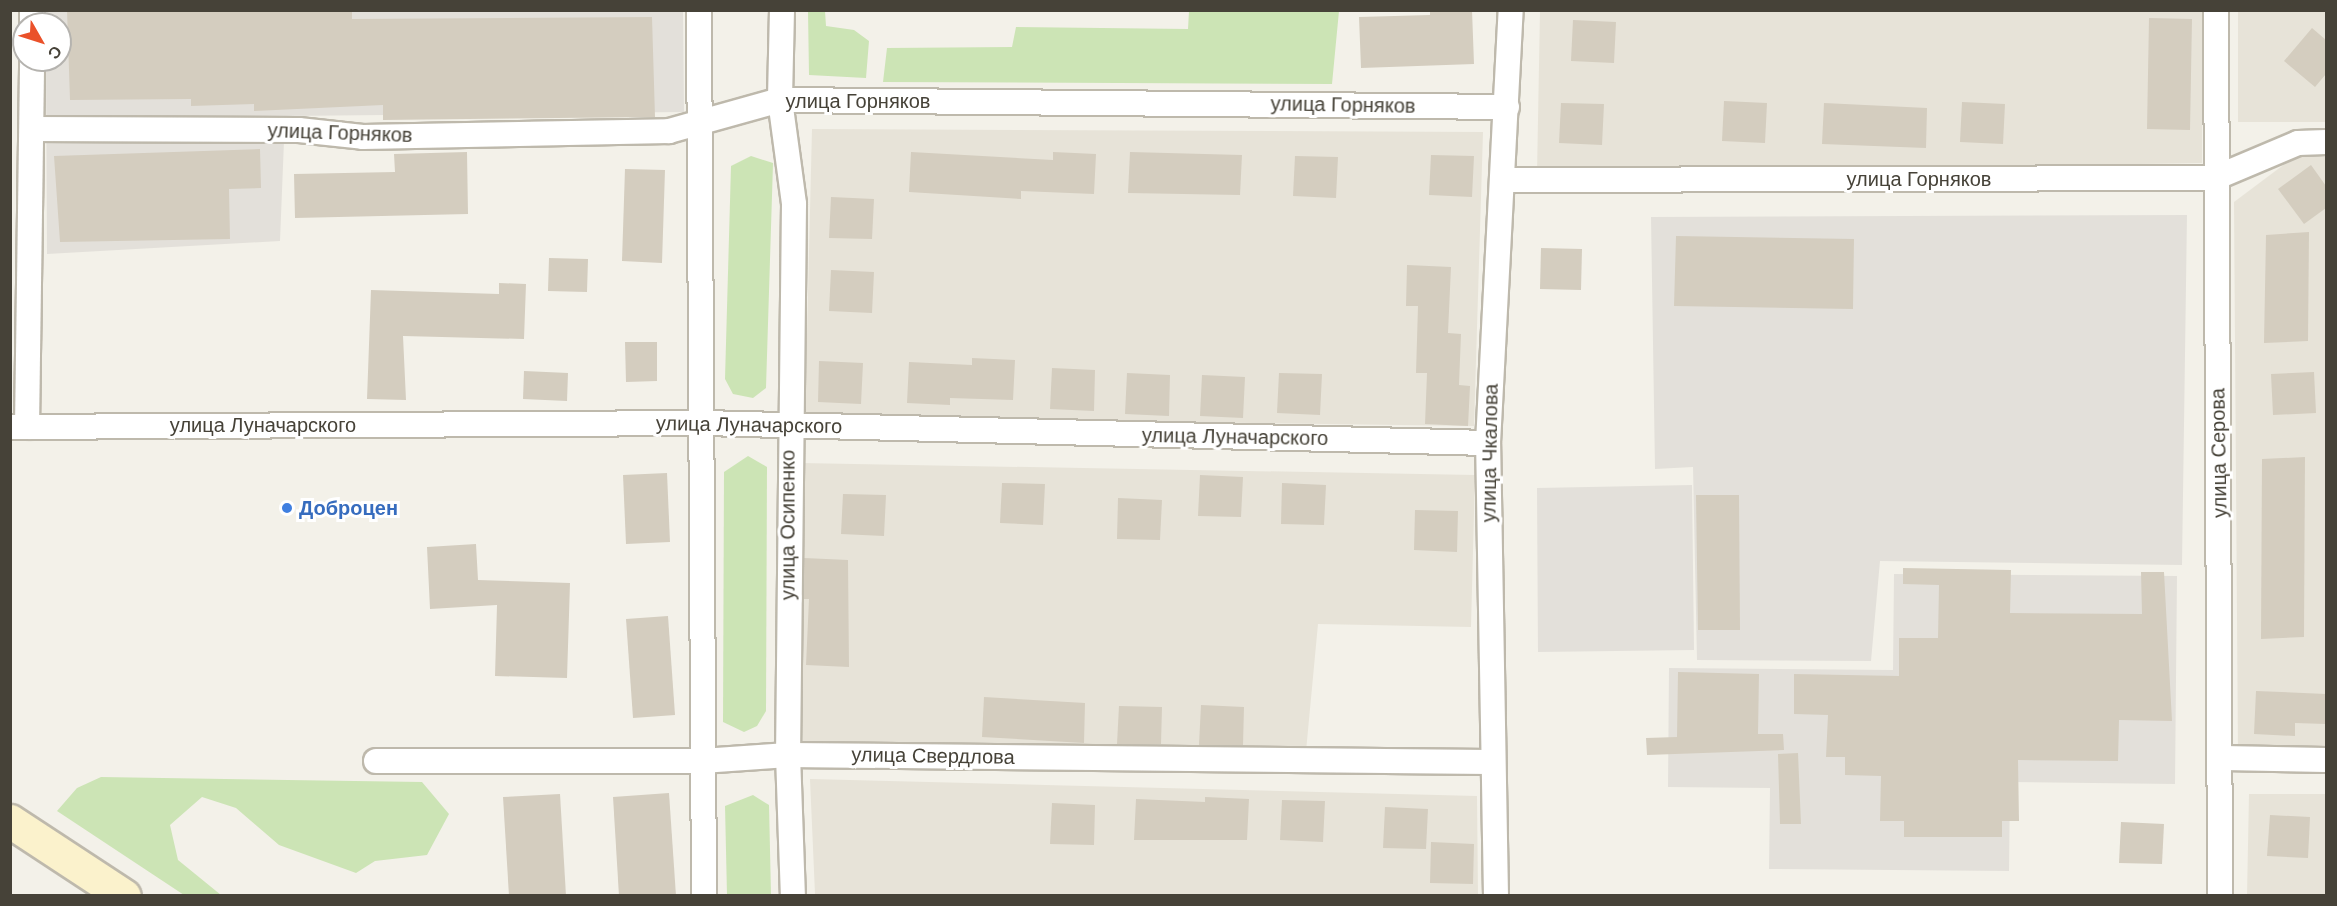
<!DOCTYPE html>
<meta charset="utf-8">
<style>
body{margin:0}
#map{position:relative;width:2337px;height:906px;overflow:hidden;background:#f3f1e9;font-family:Arial,sans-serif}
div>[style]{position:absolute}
.residential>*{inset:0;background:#e7e3d8}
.industrial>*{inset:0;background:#e3e0da}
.green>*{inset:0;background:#cce4b5}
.building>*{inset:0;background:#d4cdbf}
.roads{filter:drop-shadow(2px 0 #beb9ac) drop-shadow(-2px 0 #beb9ac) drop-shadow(0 2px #beb9ac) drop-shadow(0 -2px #beb9ac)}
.street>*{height:24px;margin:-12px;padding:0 12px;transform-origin:12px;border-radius:12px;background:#fff}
.secondary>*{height:33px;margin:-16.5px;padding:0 16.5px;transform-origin:16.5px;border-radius:16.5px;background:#fbf2cc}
.dots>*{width:16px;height:16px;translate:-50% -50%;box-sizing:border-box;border:3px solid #fff;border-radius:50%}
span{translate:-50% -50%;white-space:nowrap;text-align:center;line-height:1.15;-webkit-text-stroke:6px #fff;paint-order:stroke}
.street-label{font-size:20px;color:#464238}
.shop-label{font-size:20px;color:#366cbe;font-weight:700}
.left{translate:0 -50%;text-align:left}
.frame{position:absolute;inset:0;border:12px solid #464238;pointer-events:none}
.north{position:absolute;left:12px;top:12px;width:60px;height:60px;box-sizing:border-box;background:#fff;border:2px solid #b5b3af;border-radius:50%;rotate:129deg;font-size:16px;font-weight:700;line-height:24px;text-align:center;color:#464238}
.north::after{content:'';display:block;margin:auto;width:21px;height:27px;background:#ea512a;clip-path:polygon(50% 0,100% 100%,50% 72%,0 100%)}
</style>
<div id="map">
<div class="residential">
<div style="clip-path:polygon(1540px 11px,2202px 11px,2202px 163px,1537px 174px)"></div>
<div style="clip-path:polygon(2238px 11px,2326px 11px,2326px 122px,2238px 122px)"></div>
<div style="clip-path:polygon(812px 129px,1483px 132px,1474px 426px,805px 417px)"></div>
<div style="clip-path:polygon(2298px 154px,2326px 155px,2326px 757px,2238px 754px,2234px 202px)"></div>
<div style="clip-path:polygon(800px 463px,1475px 475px,1471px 627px,1318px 624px,1305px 762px,798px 747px)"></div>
<div style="clip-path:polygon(810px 779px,1477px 796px,1478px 895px,815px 894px)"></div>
<div style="clip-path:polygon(2249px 794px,2326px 794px,2326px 895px,2247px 896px)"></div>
</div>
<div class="industrial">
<div style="clip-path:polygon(45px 11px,683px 11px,684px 112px,285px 116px,280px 241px,47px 254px,46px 60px,60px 60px,60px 24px,45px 24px)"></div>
<div style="clip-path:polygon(2187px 215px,2182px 565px,1880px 561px,1871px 661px,1697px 660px,1693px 467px,1655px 469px,1651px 217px)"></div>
<div style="clip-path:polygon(1692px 485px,1694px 650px,1538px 652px,1537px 488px)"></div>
<div style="clip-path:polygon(1894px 574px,2177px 576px,2175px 784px,2010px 782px,2009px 871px,1769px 869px,1770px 788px,1668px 787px,1669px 668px,1893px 670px)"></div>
</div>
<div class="green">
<div style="clip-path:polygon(825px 11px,826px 26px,854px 30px,869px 41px,866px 78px,809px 75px,808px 12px)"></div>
<div style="clip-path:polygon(1189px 11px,1339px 11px,1332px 84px,883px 82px,887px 48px,1012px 47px,1016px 27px,1188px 29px)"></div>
<div style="clip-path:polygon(751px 156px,773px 163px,766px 388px,753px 398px,733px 394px,725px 379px,731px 166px)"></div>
<div style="clip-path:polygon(748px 456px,767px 467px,766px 711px,757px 726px,744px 732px,723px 722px,724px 472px)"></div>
<div style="clip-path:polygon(101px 777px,422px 782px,449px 814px,427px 855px,375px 861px,356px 873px,279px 845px,236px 808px,202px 797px,170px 825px,178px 860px,221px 895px,184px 895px,57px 811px,77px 788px)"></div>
<div style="clip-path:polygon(753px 795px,769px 805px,771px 895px,727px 895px,725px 806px)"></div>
</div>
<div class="building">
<div style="clip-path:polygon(67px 10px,352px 10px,352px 19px,652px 17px,655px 117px,383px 120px,383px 105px,254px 111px,254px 104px,191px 106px,191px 99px,70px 100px)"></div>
<div style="clip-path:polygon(1430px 10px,1472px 10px,1474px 64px,1361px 68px,1359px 17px,1430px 15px)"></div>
<div style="clip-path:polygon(2149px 18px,2192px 19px,2190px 130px,2147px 129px)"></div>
<div style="clip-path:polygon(1573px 20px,1616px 22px,1614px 63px,1571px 61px)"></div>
<div style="clip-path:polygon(2312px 28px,2326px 40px,2326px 74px,2315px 87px,2284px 61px)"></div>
<div style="clip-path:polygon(1724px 101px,1767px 103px,1765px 143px,1722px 141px)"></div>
<div style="clip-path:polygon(1962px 102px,2005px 104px,2003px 144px,1960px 142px)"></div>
<div style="clip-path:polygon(1561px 103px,1604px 104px,1602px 145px,1559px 143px)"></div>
<div style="clip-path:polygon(1824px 103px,1927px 108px,1926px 148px,1822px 144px)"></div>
<div style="clip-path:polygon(260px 149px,261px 188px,229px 189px,230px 239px,60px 242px,54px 156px)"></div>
<div style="clip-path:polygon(467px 152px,468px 214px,295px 218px,294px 174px,395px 172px,394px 154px)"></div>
<div style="clip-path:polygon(911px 152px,1053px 160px,1053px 152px,1096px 154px,1094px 194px,1021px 191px,1021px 199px,909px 192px)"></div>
<div style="clip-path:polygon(1130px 152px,1242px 155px,1240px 195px,1128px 193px)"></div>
<div style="clip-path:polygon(1431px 155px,1474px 156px,1472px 197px,1429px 195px)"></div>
<div style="clip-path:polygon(1295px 156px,1338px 157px,1336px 198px,1293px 196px)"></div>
<div style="clip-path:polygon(2311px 165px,2326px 186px,2326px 208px,2304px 224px,2278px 189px)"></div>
<div style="clip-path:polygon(625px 169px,665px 170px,662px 263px,622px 261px)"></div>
<div style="clip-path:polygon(831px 197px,874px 199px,872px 239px,829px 238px)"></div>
<div style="clip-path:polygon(2309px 232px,2308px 341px,2264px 343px,2266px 235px)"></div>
<div style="clip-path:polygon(1676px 236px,1854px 239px,1853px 309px,1674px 306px)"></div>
<div style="clip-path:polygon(1541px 248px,1582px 249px,1581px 290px,1540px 289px)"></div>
<div style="clip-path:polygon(549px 258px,588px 259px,587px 292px,548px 291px)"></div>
<div style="clip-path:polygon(1407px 265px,1451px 267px,1448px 333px,1461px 334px,1459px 385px,1470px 386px,1468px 426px,1425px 424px,1427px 373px,1416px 373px,1418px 306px,1406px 306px)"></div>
<div style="clip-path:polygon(831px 270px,874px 272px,872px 313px,829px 311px)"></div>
<div style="clip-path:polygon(499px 283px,526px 284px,524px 339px,403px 336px,406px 400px,367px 399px,371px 290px,499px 294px)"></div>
<div style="clip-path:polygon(625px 342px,657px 342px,657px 381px,626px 382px)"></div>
<div style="clip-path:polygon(972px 358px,1015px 360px,1013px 400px,950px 398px,950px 405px,907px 403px,909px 362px,972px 365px)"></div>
<div style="clip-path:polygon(819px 361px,863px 363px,861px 404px,818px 402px)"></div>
<div style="clip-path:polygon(1052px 368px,1095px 370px,1094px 411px,1050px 409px)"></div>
<div style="clip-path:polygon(524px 371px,568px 373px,567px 401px,523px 399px)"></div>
<div style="clip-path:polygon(2314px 372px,2316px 413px,2273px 415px,2271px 374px)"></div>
<div style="clip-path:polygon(1127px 373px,1170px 375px,1169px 416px,1125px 414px)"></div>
<div style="clip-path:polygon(1279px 373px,1322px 374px,1320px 415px,1277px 413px)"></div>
<div style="clip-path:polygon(1202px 375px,1245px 377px,1243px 418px,1200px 416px)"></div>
<div style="clip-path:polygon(2305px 457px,2304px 637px,2261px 639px,2262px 459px)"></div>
<div style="clip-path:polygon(667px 473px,670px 542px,626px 544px,623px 475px)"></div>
<div style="clip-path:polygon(1200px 475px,1243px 477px,1241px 517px,1198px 516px)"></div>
<div style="clip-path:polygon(1002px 483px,1045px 484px,1043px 525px,1000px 523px)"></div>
<div style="clip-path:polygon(1282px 483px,1326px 485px,1324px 525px,1281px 524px)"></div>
<div style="clip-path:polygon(843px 494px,886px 495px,884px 536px,841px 534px)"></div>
<div style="clip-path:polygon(1696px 495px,1739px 495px,1740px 630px,1698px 630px)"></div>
<div style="clip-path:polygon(1118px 498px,1162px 500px,1160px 540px,1117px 539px)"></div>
<div style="clip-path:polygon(1415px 510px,1458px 511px,1457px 552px,1414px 550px)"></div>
<div style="clip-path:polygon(476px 544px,478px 580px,570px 583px,567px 678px,495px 676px,497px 605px,430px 609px,427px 547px)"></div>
<div style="clip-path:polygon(804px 558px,848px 560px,849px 667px,806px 665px,809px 599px,804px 599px)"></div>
<div style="clip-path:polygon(1903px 568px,2011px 570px,2010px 613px,2142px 614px,2141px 572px,2164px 572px,2172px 721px,2119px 720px,2118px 761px,2018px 760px,2019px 821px,2002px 821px,2002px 837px,1904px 837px,1904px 821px,1880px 821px,1881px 776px,1845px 775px,1845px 757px,1826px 757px,1828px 715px,1794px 714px,1794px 674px,1899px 676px,1899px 638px,1938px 638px,1939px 585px,1903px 584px)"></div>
<div style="clip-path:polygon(668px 616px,675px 715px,633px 718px,626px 619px)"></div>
<div style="clip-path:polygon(1678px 672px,1759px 674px,1758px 734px,1783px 734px,1784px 750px,1647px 755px,1646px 738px,1677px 737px)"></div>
<div style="clip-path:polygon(2256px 691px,2326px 694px,2326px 724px,2295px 723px,2295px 736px,2254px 734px)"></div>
<div style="clip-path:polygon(984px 697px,1085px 703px,1084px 743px,982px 737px)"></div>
<div style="clip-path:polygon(1201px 705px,1244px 707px,1243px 745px,1199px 745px)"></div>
<div style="clip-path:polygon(1119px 706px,1162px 707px,1161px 744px,1117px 744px)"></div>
<div style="clip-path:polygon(1798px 753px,1801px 824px,1780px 824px,1778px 754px)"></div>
<div style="clip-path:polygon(669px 793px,676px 896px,619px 896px,613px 797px)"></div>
<div style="clip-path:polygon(560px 794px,566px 896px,509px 896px,503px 797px)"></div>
<div style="clip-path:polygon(1205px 797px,1249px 799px,1247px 840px,1134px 840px,1136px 799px,1205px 802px)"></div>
<div style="clip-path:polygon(1282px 800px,1325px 801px,1323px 842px,1280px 840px)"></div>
<div style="clip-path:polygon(1052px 803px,1095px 805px,1094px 845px,1050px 844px)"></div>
<div style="clip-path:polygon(1385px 807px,1428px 809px,1426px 849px,1383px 848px)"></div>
<div style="clip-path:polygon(2270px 815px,2310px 817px,2308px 858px,2267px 856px)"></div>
<div style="clip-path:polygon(2121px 822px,2164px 824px,2162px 864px,2119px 863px)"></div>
<div style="clip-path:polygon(1431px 842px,1474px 844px,1473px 884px,1430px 883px)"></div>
</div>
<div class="roads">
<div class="street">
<div style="left:32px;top:10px;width:14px;rotate:90deg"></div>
<div style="left:699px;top:10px;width:886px;rotate:89.68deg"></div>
<div style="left:782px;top:10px;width:90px;rotate:91.3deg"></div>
<div style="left:780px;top:100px;width:105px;rotate:82.3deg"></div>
<div style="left:794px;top:204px;width:551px;rotate:90.62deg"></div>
<div style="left:788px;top:755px;width:141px;rotate:88deg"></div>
<div style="left:2216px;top:10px;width:886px;rotate:89.74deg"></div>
<div style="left:33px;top:129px;width:266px;rotate:0.2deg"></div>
<div style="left:299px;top:130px;width:64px;rotate:6.2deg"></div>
<div style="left:363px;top:137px;width:306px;rotate:-1.1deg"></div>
<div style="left:669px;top:131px;width:115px;rotate:-15.6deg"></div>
<div style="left:780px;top:100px;width:727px;rotate:0.55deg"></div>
<div style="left:1504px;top:180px;width:711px;rotate:-0.16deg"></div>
<div style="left:2215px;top:178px;width:90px;rotate:-22.9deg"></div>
<div style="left:2298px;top:143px;width:28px;rotate:-2deg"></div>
<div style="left:10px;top:427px;width:693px;rotate:-0.33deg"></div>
<div style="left:703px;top:423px;width:785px;rotate:1.46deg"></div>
<div style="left:27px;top:427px;width:367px;rotate:-89.2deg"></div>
<div style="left:2223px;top:758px;width:103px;rotate:1.1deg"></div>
<div style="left:376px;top:761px;width:326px"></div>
<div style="left:702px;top:761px;width:86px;rotate:-4deg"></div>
<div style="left:788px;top:755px;width:702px;rotate:0.57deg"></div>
<div style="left:1496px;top:896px;width:453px;rotate:-91deg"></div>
<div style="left:1488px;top:443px;width:434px;rotate:-87deg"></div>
</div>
<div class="secondary">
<div style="left:10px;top:821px;width:136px;rotate:33.3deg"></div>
</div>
</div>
<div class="dots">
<div style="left:287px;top:508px;background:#3f7fe0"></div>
</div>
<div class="street-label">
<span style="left:858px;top:101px">улица Горняков</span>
<span style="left:1343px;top:105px;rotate:1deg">улица Горняков</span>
<span style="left:340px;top:133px;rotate:2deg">улица Горняков</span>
<span style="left:1919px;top:179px">улица Горняков</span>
<span style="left:263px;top:425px">улица Луначарского</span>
<span style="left:749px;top:425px;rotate:1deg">улица Луначарского</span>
<span style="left:1235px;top:437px;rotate:1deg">улица Луначарского</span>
<span style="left:1490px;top:453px;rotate:-89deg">улица Чкалова</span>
<span style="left:2219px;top:453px;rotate:-91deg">улица Серова</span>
<span style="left:788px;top:525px;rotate:-90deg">улица Осипенко</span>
<span style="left:933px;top:756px;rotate:1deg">улица Свердлова</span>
</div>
<div class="shop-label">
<span class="left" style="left:299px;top:508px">Доброцен</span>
</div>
<div class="frame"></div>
<div class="north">С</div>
</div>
